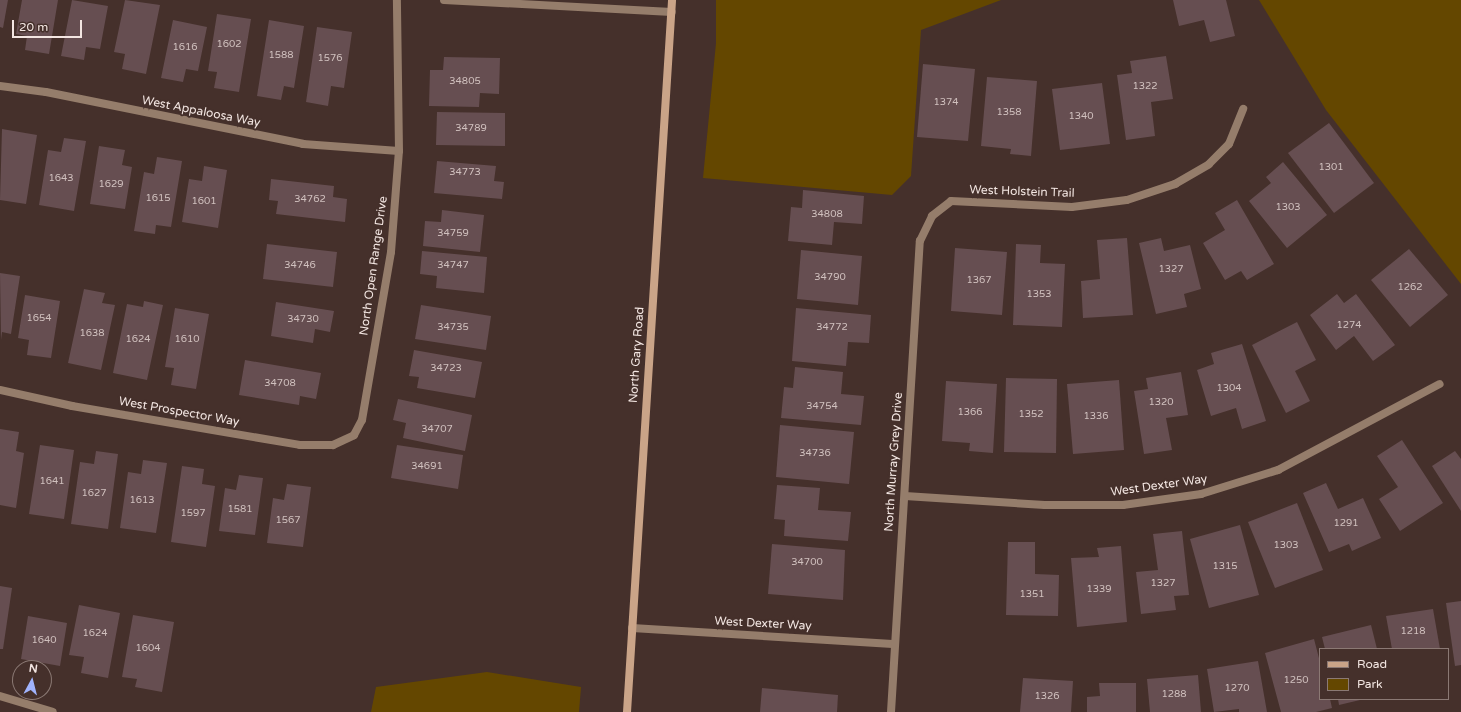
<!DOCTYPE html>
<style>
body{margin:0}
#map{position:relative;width:1461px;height:712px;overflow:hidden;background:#45302b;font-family:"Varela Round",sans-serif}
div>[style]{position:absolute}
.green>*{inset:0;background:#644700}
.building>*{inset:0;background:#664e51}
.minor>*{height:8px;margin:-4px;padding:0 4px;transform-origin:4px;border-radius:4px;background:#957d6b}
.secondary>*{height:8px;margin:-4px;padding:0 4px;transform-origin:4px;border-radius:4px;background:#caa488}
span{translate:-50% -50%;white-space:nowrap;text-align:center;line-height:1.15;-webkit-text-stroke:4px #45302b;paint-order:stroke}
.number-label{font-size:10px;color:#d0c0be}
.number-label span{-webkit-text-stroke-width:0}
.street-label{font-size:12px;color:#f3e6e2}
.legend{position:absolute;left:1319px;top:648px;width:130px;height:52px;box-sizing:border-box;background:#45302b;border:1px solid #8b7974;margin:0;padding:5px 7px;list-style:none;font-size:12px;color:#f3e6e2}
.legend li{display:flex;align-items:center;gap:8px;height:20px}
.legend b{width:20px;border:1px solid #8b7974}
.north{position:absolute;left:12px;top:660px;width:40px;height:40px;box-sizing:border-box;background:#45302b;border:1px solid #8b7974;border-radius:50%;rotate:7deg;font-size:11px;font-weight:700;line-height:16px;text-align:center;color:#f3e6e2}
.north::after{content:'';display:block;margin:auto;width:14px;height:18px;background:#a0b3fd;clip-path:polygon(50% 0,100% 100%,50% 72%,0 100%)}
.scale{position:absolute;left:12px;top:20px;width:70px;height:18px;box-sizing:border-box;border:2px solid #f3e6e2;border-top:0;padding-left:5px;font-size:12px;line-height:14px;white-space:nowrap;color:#f3e6e2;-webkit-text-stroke:3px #45302b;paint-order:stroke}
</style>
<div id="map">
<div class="green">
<div style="clip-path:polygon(716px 0,1001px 0,921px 30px,911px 176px,892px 195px,703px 178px,716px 43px)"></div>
<div style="clip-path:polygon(1259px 0,1461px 0,1461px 284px,1326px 110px)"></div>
<div style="clip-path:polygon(487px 672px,581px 687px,579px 712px,371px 712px,376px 687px)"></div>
</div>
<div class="building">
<div style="clip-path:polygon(0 0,8px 0,3px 28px,0 27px)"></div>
<div style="clip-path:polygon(22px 0,58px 0,49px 54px,25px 50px,27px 36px,16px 34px)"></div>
<div style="clip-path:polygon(72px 0,108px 6px,100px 49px,86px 47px,84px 60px,61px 56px)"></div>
<div style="clip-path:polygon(125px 0,160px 5px,146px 74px,122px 69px,125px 54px,114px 52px)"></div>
<div style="clip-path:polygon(1173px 0,1226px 0,1235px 36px,1210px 42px,1204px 20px,1179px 26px)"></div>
<div style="clip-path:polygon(217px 14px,251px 19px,239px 92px,214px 88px,217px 72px,208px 71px)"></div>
<div style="clip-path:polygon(173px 20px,207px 27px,198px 71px,186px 69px,183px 82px,161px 78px)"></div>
<div style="clip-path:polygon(269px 20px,304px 26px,294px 88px,284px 86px,281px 100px,257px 96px)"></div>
<div style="clip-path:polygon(317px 27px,352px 32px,344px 88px,331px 86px,328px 106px,306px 102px)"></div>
<div style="clip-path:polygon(1166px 56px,1173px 99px,1151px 102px,1155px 136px,1126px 140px,1117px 75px,1132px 73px,1130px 61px)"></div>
<div style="clip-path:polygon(444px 57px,500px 58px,499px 94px,480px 93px,479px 107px,429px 106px,430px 70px,443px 70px)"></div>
<div style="clip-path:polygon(923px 64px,975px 69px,968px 141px,917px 137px)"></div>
<div style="clip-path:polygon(987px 77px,1037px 81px,1031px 156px,1010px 154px,1011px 149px,981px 146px)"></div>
<div style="clip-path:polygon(1102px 83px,1110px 144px,1060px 150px,1052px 89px)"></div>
<div style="clip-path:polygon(437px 112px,505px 113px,505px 146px,436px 145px)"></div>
<div style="clip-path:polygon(1329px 123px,1374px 183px,1334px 213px,1288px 153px)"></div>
<div style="clip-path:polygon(2px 129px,37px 135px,26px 204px,0 200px)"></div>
<div style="clip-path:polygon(64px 138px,86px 141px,74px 211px,39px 205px,48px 150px,61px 152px)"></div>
<div style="clip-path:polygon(99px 146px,125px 150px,122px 165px,132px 167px,125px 209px,90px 204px)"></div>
<div style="clip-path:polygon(157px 157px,182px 161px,171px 227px,156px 225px,155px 234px,134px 231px,144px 172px,154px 174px)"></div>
<div style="clip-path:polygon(437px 161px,496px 166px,494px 181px,504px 182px,502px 199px,434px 193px)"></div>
<div style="clip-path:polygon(1283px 162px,1327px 215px,1287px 248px,1249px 201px,1271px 183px,1266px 177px)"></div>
<div style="clip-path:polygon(204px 166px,227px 170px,218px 228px,182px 222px,189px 179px,202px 181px)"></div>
<div style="clip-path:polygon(271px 179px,334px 186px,333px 197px,347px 199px,345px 222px,276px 214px,278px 201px,269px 200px)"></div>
<div style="clip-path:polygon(803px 190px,864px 196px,862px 224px,834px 222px,832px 245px,788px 241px,791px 207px,802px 208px)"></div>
<div style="clip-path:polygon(1237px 200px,1274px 264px,1247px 280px,1241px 271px,1225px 280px,1203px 243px,1225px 230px,1215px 213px)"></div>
<div style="clip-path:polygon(442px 210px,484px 215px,480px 252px,423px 246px,425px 221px,441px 222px)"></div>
<div style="clip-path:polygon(1127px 238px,1133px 315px,1083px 318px,1081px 281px,1100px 279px,1097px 240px)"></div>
<div style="clip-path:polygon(1161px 238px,1164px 251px,1190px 245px,1201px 289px,1184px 294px,1187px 307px,1156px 314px,1139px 243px)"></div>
<div style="clip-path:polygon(267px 244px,337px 252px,333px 287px,263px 279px)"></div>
<div style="clip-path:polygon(1016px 244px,1041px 245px,1040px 263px,1065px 264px,1062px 327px,1013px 325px)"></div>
<div style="clip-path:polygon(955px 248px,1007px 252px,1002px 315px,951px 311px)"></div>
<div style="clip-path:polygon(1409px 249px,1448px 295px,1410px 327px,1371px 280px)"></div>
<div style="clip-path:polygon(801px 250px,862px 256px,858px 305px,797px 299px)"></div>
<div style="clip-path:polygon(422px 251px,487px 257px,484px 293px,436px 288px,437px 276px,420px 274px)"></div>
<div style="clip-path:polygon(0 273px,20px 276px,11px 334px,2px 332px,1px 340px)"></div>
<div style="clip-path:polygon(84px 289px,105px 293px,102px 303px,115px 305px,101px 370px,68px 363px)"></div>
<div style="clip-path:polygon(1337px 294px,1344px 303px,1356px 294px,1395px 345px,1373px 361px,1354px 336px,1336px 350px,1310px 315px)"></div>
<div style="clip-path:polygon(25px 295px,60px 301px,51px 358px,27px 355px,29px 340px,18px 338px)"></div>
<div style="clip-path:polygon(144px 301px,163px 305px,147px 380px,113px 373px,127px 304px,143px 307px)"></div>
<div style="clip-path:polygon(276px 302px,334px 311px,330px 332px,315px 329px,313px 343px,271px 336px)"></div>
<div style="clip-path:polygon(421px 305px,491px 316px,486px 350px,415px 339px)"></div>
<div style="clip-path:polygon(175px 308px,209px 314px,196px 389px,171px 385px,174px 368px,165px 367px)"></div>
<div style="clip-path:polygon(796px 308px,871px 315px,869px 343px,848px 342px,846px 366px,792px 361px)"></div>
<div style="clip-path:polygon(1297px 322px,1316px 360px,1295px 371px,1310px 401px,1286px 413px,1252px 345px)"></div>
<div style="clip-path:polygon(1242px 344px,1266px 421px,1242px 429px,1236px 408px,1211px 416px,1197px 370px,1214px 364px,1211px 353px)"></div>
<div style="clip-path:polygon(414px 350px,482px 362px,475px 398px,417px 388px,419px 377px,409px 376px)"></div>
<div style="clip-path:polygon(245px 360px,321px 373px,316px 399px,300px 396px,299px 405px,239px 395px)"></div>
<div style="clip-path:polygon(795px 367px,843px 372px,841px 394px,864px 396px,861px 425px,781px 418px,784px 387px,793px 388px)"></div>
<div style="clip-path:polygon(1181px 372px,1188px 415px,1166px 418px,1172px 450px,1144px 454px,1134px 391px,1148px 389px,1146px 378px)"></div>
<div style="clip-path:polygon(1006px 378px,1057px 379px,1056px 453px,1004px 452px)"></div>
<div style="clip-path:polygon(1119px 380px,1124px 450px,1073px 454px,1067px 384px)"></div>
<div style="clip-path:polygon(946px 381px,997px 384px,993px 453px,969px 451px,970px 443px,942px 441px)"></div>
<div style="clip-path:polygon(398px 399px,472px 415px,465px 451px,403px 438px,406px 423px,393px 420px)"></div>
<div style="clip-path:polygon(780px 425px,854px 432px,849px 484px,776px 477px)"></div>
<div style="clip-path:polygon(0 429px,19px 432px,16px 451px,24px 453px,16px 508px,0 505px)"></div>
<div style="clip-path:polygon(1402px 440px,1443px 503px,1400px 531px,1379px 499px,1398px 487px,1377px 456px)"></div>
<div style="clip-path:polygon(40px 445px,74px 450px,64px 519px,29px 514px)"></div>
<div style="clip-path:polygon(397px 445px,463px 455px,458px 489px,391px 478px)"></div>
<div style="clip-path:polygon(96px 451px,118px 454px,108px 529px,71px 524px,80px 462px,94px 464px)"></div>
<div style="clip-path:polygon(1455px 451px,1461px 459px,1461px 511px,1432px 466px)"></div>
<div style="clip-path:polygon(143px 460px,167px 463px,156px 533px,120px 528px,128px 472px,141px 474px)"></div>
<div style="clip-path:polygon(182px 466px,204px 469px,202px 484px,215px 486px,206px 547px,171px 542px)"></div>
<div style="clip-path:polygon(239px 475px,263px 478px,255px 535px,219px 531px,225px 488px,236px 490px)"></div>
<div style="clip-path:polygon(1326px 483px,1338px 509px,1363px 498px,1381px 538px,1352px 551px,1349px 544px,1329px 552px,1303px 493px)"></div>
<div style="clip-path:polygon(287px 484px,311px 487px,303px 547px,267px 543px,273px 498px,284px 500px)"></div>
<div style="clip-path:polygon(777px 485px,820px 488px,818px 510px,851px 512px,848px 541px,784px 536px,785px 520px,774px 519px)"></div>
<div style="clip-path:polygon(1297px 503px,1323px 570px,1275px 588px,1248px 522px)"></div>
<div style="clip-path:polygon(1240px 525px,1259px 595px,1209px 608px,1190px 539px)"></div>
<div style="clip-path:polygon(1182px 531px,1189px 595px,1174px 596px,1176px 610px,1141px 614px,1136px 572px,1158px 570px,1153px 534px)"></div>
<div style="clip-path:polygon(1008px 542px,1035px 542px,1035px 574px,1059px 575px,1058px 616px,1006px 615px)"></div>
<div style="clip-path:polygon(772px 544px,845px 550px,843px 600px,768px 594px)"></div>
<div style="clip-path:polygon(1121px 546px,1127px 622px,1077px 627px,1071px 558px,1099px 557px,1097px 548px)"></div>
<div style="clip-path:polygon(0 586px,12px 588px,3px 649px,0 649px)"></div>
<div style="clip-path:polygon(1461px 601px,1461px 665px,1455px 666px,1446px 603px)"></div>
<div style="clip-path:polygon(79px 605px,120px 613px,108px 678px,81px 673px,84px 657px,69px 655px)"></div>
<div style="clip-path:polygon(1433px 609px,1440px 649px,1392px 649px,1386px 616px)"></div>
<div style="clip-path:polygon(133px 615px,174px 622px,162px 692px,135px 687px,137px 679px,122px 677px)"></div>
<div style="clip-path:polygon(28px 616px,67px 623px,60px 666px,21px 659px)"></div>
<div style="clip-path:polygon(1371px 625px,1377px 649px,1325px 649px,1322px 637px)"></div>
<div style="clip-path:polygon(1314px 639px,1320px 662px,1320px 699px,1330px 699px,1332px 708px,1316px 712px,1281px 712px,1265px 653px)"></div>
<div style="clip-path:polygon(1258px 661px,1267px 712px,1239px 712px,1239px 709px,1214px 712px,1207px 669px)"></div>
<div style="clip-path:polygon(1198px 675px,1201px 712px,1150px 712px,1147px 679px)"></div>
<div style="clip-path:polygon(1023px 678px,1073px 681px,1071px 712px,1020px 712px)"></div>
<div style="clip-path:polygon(1099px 683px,1136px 683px,1136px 712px,1087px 712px,1087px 697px,1100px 696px)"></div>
<div style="clip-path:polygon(762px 688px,838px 695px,837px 712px,760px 712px)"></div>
<div style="clip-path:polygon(1338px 699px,1360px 699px,1360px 700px,1339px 705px)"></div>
</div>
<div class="minor">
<div style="left:444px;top:0;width:228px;rotate:3deg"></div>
<div style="left:0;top:86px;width:46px;rotate:7.4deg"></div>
<div style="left:46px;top:92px;width:262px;rotate:11.4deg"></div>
<div style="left:303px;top:144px;width:96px;rotate:4.2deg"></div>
<div style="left:0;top:390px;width:74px;rotate:12.5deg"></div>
<div style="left:72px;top:406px;width:231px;rotate:9.7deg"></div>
<div style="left:300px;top:445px;width:33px"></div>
<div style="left:333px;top:445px;width:23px;rotate:-25deg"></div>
<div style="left:354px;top:435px;width:17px;rotate:-62deg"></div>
<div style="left:362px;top:420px;width:170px;rotate:-80.2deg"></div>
<div style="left:391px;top:252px;width:101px;rotate:-85.5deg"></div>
<div style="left:399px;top:151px;width:151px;rotate:-90.8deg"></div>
<div style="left:905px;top:496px;width:140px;rotate:3.7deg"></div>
<div style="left:1045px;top:505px;width:78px"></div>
<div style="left:1123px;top:505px;width:79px;rotate:-8deg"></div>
<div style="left:1201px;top:494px;width:81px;rotate:-17.3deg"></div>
<div style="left:1278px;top:470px;width:183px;rotate:-28deg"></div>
<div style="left:632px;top:628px;width:261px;rotate:3.5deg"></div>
<div style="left:0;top:696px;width:55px;rotate:16.8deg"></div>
<div style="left:891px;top:712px;width:472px;rotate:-86.5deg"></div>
<div style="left:920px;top:241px;width:28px;rotate:-64deg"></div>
<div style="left:932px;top:216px;width:24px;rotate:-38deg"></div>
<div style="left:951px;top:201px;width:121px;rotate:2.8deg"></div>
<div style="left:1072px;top:207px;width:55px;rotate:-7.3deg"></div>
<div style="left:1127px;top:200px;width:51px;rotate:-18.4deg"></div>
<div style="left:1175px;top:184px;width:39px;rotate:-30deg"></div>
<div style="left:1209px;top:164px;width:28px;rotate:-45deg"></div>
<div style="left:1229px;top:144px;width:38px;rotate:-68deg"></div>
</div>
<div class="secondary">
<div style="left:627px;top:712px;width:713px;rotate:-86.38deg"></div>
</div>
<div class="number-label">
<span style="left:229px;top:45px">1602</span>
<span style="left:185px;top:48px">1616</span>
<span style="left:281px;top:56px">1588</span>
<span style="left:330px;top:59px">1576</span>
<span style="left:465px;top:82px">34805</span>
<span style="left:1145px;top:87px">1322</span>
<span style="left:946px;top:103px">1374</span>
<span style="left:1009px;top:113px">1358</span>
<span style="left:1081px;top:117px">1340</span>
<span style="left:471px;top:129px">34789</span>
<span style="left:1331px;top:168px">1301</span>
<span style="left:465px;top:173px">34773</span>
<span style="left:61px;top:179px">1643</span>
<span style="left:111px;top:185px">1629</span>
<span style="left:158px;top:199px">1615</span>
<span style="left:310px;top:200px">34762</span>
<span style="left:204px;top:202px">1601</span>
<span style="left:1288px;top:208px">1303</span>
<span style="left:827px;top:215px">34808</span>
<span style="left:453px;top:234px">34759</span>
<span style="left:300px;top:266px">34746</span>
<span style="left:453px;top:266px">34747</span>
<span style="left:1171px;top:270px">1327</span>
<span style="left:830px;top:278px">34790</span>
<span style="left:979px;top:281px">1367</span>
<span style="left:1410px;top:288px">1262</span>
<span style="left:1039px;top:295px">1353</span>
<span style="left:39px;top:319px">1654</span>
<span style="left:303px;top:320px">34730</span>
<span style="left:1349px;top:326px">1274</span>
<span style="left:453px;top:328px">34735</span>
<span style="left:832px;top:328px">34772</span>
<span style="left:92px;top:334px">1638</span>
<span style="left:138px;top:340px">1624</span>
<span style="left:187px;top:340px">1610</span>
<span style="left:446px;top:369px">34723</span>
<span style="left:280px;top:384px">34708</span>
<span style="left:1229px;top:389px">1304</span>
<span style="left:1161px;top:403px">1320</span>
<span style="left:822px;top:407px">34754</span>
<span style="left:970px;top:413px">1366</span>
<span style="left:1031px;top:415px">1352</span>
<span style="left:1096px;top:417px">1336</span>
<span style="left:437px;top:430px">34707</span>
<span style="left:815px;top:454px">34736</span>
<span style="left:427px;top:467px">34691</span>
<span style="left:52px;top:482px">1641</span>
<span style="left:94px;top:494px">1627</span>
<span style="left:142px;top:501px">1613</span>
<span style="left:240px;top:510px">1581</span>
<span style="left:193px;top:514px">1597</span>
<span style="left:288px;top:521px">1567</span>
<span style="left:1346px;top:524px">1291</span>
<span style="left:1286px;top:546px">1303</span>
<span style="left:807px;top:563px">34700</span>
<span style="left:1225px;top:567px">1315</span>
<span style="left:1163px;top:584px">1327</span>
<span style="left:1099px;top:590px">1339</span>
<span style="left:1032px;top:595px">1351</span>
<span style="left:1413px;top:632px">1218</span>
<span style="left:95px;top:634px">1624</span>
<span style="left:44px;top:641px">1640</span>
<span style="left:148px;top:649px">1604</span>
<span style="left:1296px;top:681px">1250</span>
<span style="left:1237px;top:689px">1270</span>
<span style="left:1174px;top:695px">1288</span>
<span style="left:1047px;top:697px">1326</span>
</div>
<div class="street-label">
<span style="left:201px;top:112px;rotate:11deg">West Appaloosa Way</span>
<span style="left:1022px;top:192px;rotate:2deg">West Holstein Trail</span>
<span style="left:374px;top:266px;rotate:-82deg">North Open Range Drive</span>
<span style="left:637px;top:355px;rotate:-86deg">North Gary Road</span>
<span style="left:179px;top:412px;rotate:10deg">West Prospector Way</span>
<span style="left:894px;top:462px;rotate:-86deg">North Murray Grey Drive</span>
<span style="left:1159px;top:486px;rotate:-8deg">West Dexter Way</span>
<span style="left:763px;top:624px;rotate:3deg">West Dexter Way</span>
</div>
<ul class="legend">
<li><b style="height:5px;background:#caa488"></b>Road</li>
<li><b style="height:11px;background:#644700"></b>Park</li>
</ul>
<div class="north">N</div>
<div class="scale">20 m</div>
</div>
